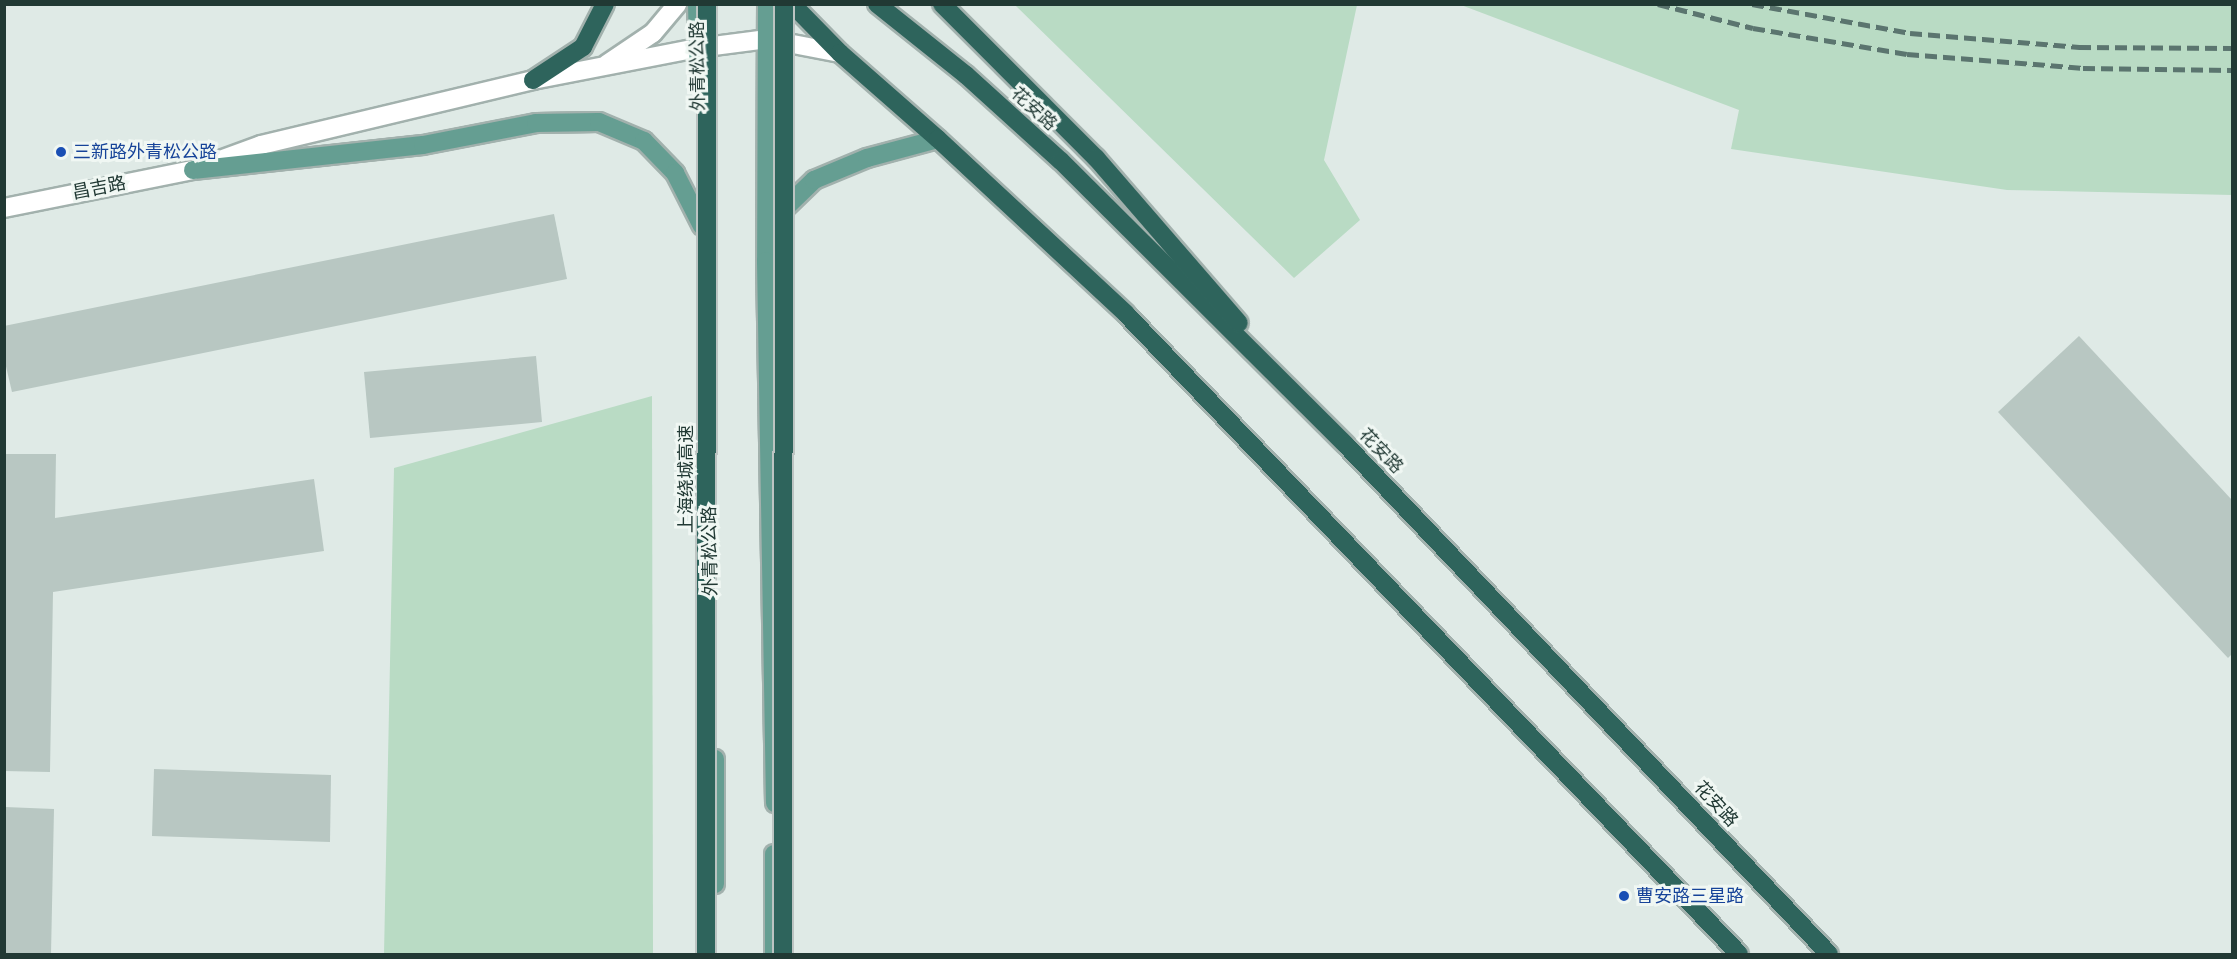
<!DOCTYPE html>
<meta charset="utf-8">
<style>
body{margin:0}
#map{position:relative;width:2237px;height:959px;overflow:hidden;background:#dfeae6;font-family:Raleway,"Noto Sans SC",sans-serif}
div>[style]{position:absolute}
.green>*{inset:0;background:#b9dbc4}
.building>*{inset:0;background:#b8c7c2}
.roads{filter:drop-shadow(2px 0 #a2b1ad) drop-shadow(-2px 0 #a2b1ad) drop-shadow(0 2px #a2b1ad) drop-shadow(0 -2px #a2b1ad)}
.minor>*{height:18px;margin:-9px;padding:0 9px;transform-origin:9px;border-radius:9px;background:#fff}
.major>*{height:18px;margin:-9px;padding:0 9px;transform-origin:9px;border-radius:9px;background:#659e92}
.highway>*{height:18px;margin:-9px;padding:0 9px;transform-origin:9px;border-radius:9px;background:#2e645c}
.rail>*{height:4.5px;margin-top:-2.25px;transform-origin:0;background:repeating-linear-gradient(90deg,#5b756f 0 12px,transparent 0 18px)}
.bridges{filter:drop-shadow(2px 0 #bcc4c2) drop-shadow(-2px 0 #bcc4c2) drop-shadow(0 2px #bcc4c2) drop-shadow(0 -2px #bcc4c2)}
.highway-bridge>*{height:18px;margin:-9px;padding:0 9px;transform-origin:9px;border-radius:9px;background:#2e645c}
.dots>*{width:16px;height:16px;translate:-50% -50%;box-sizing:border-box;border:3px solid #f0f7f3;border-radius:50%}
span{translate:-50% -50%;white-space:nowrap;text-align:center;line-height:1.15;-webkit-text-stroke:6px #f0f7f3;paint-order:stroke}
.street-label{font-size:18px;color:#213934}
.transit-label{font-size:18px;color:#164399}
.left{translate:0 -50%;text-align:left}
.frame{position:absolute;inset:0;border:6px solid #213934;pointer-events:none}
</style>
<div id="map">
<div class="green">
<div style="clip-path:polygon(1015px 5px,1357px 5px,1324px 160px,1360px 220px,1294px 278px)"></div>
<div style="clip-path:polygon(1461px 5px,2232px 5px,2232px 195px,2007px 190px,1731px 149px,1739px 110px)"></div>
<div style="clip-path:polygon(652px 396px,653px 954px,384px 954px,394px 468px)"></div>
</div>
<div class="building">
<div style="clip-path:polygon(554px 214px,567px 279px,12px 392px,4px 358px,4px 326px)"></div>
<div style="clip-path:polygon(2079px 336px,2232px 500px,2232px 654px,2228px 658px,1998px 412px)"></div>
<div style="clip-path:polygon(536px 356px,542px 422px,370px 438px,364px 372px)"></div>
<div style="clip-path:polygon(4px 454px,56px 454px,55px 518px,314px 479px,324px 551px,53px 592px,50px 772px,4px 771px)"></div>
<div style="clip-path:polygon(154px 769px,331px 775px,330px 842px,152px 836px)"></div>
<div style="clip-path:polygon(5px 807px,54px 809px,51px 954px,5px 954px)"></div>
</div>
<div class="roads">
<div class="minor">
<div style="left:607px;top:64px;width:55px;rotate:-34deg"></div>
<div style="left:653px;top:33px;width:38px;rotate:-50deg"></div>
<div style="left:4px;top:208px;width:193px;rotate:-11.4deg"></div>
<div style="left:193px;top:170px;width:72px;rotate:-20.2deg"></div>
<div style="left:261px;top:145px;width:280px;rotate:-13.4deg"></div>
<div style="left:533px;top:80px;width:168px;rotate:-11deg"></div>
<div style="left:698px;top:48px;width:70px;rotate:-7.4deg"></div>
<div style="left:767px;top:39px;width:74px;rotate:10.9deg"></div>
</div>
<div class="major">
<div style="left:697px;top:4px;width:74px;rotate:88.5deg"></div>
<div style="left:767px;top:4px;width:257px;rotate:90.2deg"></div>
<div style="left:766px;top:261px;width:542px;rotate:89.05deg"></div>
<div style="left:193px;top:170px;width:231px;rotate:-6.2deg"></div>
<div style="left:423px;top:145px;width:115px;rotate:-11deg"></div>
<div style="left:536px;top:123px;width:63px;rotate:-0.9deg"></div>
<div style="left:599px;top:122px;width:49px;rotate:22.9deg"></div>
<div style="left:644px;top:141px;width:45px;rotate:45.9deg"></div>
<div style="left:675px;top:173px;width:59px;rotate:63deg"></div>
<div style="left:779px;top:219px;width:9px;rotate:-69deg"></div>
<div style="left:782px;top:211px;width:45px;rotate:-44.1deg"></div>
<div style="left:814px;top:180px;width:57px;rotate:-22.5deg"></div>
<div style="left:867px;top:158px;width:73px;rotate:-15deg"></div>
<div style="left:715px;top:759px;width:125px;rotate:90deg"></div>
<div style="left:774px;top:954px;width:100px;rotate:-90deg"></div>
</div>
<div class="highway">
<div style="left:792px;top:4px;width:69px;rotate:45.6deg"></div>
<div style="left:840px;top:53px;width:130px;rotate:41.3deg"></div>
<div style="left:938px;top:139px;width:257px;rotate:42.9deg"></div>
<div style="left:1126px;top:314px;width:886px;rotate:46.23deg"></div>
<div style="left:877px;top:4px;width:114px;rotate:38.6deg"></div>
<div style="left:966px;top:75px;width:128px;rotate:42.2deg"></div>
<div style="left:1061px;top:161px;width:401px;rotate:44.9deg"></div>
<div style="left:1345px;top:444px;width:703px;rotate:46.5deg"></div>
<div style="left:942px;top:4px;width:218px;rotate:45deg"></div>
<div style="left:1096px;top:158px;width:218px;rotate:49.1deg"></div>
<div style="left:533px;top:80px;width:60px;rotate:-33.4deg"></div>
<div style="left:583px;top:47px;width:48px;rotate:-62.9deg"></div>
</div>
</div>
<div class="rail">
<div style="left:1658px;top:4px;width:98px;rotate:14.2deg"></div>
<div style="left:1753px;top:28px;width:156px;rotate:9.6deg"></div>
<div style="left:1907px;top:54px;width:177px;rotate:4.5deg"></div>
<div style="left:2083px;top:68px;width:149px;rotate:0.8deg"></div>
<div style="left:1752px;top:4px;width:161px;rotate:10.4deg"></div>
<div style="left:1910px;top:33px;width:170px;rotate:4.7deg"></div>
<div style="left:2079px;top:47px;width:153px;rotate:0.4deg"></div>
</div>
<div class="bridges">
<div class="highway-bridge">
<div style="left:706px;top:954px;width:950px;rotate:-89.94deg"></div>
<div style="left:783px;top:954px;width:950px;rotate:-89.94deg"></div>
</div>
</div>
<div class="dots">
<div style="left:61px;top:152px;background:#1a4fb4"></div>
<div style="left:1624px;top:896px;background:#1a4fb4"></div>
</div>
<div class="street-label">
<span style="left:698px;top:66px;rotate:-91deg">外青松公路</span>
<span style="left:1034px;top:109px;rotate:42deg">花安路</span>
<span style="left:99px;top:188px;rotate:-11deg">昌吉路</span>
<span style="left:1381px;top:451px;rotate:46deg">花安路</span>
<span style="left:686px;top:479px;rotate:-90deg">上海绕城高速</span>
<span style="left:710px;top:551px;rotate:-91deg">外青松公路</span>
<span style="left:1716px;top:804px;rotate:47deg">花安路</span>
</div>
<div class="transit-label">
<span class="left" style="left:73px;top:152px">三新路外青松公路</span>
<span class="left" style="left:1636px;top:896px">曹安路三星路</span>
</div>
<div class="frame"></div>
</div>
